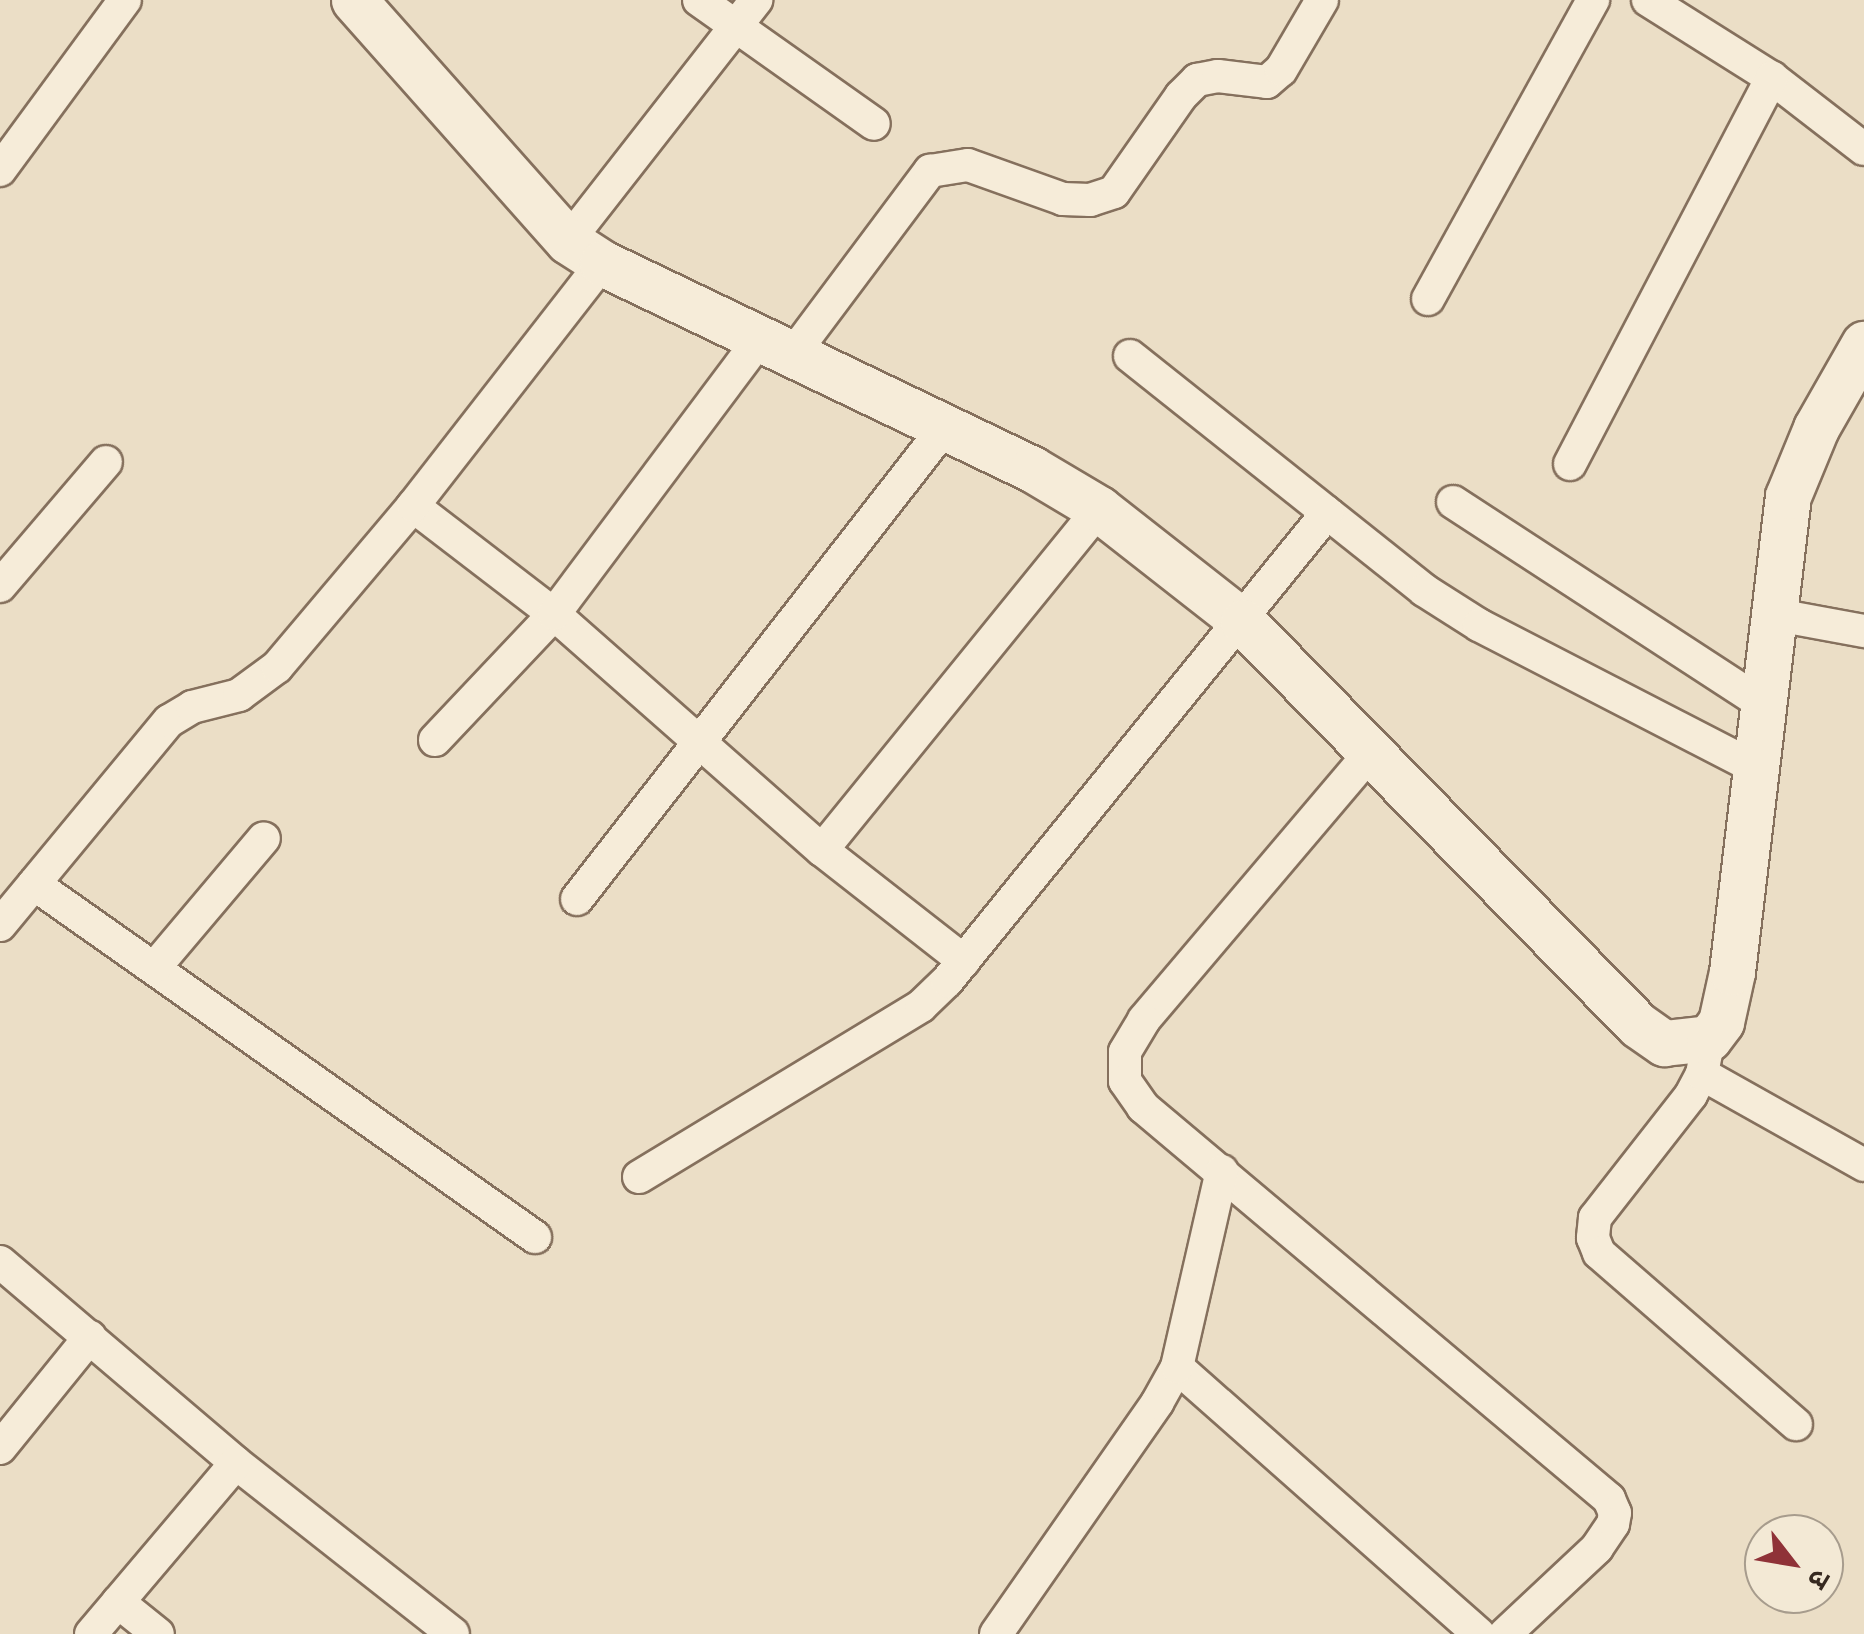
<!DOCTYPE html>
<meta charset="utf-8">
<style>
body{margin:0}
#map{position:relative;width:1864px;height:1634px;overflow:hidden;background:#ebdec6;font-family:Spectral,"Noto Sans Devanagari",serif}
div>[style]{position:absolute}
.roads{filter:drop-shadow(2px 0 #85705d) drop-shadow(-2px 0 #85705d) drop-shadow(0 2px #85705d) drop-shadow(0 -2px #85705d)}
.street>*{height:32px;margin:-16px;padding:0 16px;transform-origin:16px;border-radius:16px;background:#f6ecd9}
.secondary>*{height:45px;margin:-22.5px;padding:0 22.5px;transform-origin:22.5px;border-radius:22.5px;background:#f6ecd9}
span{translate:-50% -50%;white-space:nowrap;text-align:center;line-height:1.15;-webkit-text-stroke:9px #f3e9d5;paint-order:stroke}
.north{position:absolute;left:1744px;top:1514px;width:100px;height:100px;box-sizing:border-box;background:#f3e9d5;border:2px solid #a79c8d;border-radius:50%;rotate:121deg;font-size:28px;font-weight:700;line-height:40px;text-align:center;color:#362920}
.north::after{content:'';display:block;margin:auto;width:35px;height:45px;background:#8f3238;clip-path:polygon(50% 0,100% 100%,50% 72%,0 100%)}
</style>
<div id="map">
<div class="roads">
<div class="street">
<div style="left:699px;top:0;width:214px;rotate:35.3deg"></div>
<div style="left:1648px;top:0;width:146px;rotate:32.2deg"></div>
<div style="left:1772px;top:78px;width:116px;rotate:37.7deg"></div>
<div style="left:0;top:170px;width:211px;rotate:-53.7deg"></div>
<div style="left:568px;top:241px;width:306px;rotate:-52deg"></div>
<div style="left:1428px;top:299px;width:342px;rotate:-61.1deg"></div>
<div style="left:793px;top:354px;width:229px;rotate:-53.2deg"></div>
<div style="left:930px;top:171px;width:38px;rotate:-9deg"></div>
<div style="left:968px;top:165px;width:101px;rotate:19.7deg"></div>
<div style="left:1063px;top:199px;width:27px;rotate:2deg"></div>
<div style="left:1090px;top:200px;width:25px;rotate:-18deg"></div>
<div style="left:1114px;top:192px;width:117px;rotate:-55.1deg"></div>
<div style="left:1181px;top:96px;width:23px;rotate:-45deg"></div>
<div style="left:1197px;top:80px;width:21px;rotate:-11deg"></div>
<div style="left:1218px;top:76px;width:49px;rotate:7deg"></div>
<div style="left:1267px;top:82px;width:18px;rotate:-41deg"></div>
<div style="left:1281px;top:70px;width:81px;rotate:-59.6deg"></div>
<div style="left:1130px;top:356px;width:376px;rotate:38.5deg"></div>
<div style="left:1424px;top:590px;width:65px;rotate:32.5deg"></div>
<div style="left:1479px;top:625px;width:309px;rotate:27.3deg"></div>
<div style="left:1570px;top:464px;width:436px;rotate:-62.4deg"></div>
<div style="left:1453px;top:502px;width:368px;rotate:33.1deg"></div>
<div style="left:413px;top:506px;width:178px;rotate:37.5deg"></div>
<div style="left:554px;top:614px;width:357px;rotate:41.4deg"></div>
<div style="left:822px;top:850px;width:180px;rotate:38deg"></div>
<div style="left:0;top:586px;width:163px;rotate:-49.5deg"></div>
<div style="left:1771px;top:614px;width:95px;rotate:10.4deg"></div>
<div style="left:435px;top:740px;width:173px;rotate:-46.6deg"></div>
<div style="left:554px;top:614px;width:344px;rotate:-53.2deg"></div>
<div style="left:1371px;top:752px;width:351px;rotate:130.3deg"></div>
<div style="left:1144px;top:1020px;width:37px;rotate:121deg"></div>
<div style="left:1125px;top:1052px;width:29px;rotate:90deg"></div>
<div style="left:1125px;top:1081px;width:32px;rotate:55deg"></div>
<div style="left:1143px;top:1107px;width:609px;rotate:40.07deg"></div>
<div style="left:1609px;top:1499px;width:15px;rotate:67deg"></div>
<div style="left:1615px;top:1513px;width:11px;rotate:100deg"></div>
<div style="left:1613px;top:1524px;width:29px;rotate:124deg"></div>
<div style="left:1597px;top:1548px;width:126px;rotate:136.9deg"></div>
<div style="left:822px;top:850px;width:439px;rotate:-50.9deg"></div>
<div style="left:34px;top:884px;width:613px;rotate:35.17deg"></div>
<div style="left:577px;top:899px;width:599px;rotate:-52.06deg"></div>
<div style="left:0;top:925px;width:265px;rotate:-50.4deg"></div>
<div style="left:169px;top:721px;width:27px;rotate:-31deg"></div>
<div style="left:192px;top:707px;width:49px;rotate:-14.3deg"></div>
<div style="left:239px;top:695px;width:47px;rotate:-36.4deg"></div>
<div style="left:277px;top:667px;width:211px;rotate:-49.8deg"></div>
<div style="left:413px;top:506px;width:308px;rotate:-52.1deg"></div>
<div style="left:156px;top:966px;width:167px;rotate:-49.8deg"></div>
<div style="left:1709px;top:1038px;width:37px;rotate:101deg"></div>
<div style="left:1702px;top:1074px;width:24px;rotate:118deg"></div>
<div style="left:1691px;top:1095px;width:156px;rotate:128deg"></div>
<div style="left:1595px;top:1218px;width:20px;rotate:96deg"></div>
<div style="left:1593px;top:1238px;width:16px;rotate:68deg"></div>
<div style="left:1599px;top:1253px;width:261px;rotate:41deg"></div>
<div style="left:1702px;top:1074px;width:186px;rotate:29.3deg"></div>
<div style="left:639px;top:1177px;width:330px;rotate:-31.2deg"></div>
<div style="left:921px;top:1006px;width:36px;rotate:-44deg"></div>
<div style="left:947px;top:981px;width:603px;rotate:-50.92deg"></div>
<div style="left:0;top:1262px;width:310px;rotate:40.4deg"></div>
<div style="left:236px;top:1463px;width:276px;rotate:38.2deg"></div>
<div style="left:1177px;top:1367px;width:403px;rotate:41.5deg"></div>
<div style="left:0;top:1448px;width:143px;rotate:-51deg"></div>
<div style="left:118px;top:1602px;width:51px;rotate:38.7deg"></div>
<div style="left:91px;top:1634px;width:224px;rotate:-49.7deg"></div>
<div style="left:996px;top:1634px;width:282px;rotate:-55.1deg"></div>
<div style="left:1157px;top:1403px;width:41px;rotate:-60.9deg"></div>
<div style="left:1177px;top:1367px;width:201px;rotate:-77.1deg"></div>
</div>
<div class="secondary">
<div style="left:354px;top:0;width:322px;rotate:48.4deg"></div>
<div style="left:568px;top:241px;width:40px;rotate:32.9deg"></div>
<div style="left:602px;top:263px;width:477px;rotate:25.6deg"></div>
<div style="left:1032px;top:469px;width:78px;rotate:30.8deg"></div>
<div style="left:1099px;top:509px;width:183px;rotate:38.1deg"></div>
<div style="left:1243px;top:622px;width:564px;rotate:45.57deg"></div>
<div style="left:1638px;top:1025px;width:32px;rotate:35deg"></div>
<div style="left:1664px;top:1043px;width:45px;rotate:-6.3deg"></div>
<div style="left:1709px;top:1038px;width:20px;rotate:-53deg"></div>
<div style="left:1721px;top:1022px;width:51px;rotate:-77.6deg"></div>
<div style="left:1732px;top:972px;width:479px;rotate:-83.3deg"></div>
<div style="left:1788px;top:496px;width:74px;rotate:-67.6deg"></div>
<div style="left:1816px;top:428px;width:97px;rotate:-60.3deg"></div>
</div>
</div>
<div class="north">उ</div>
</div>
